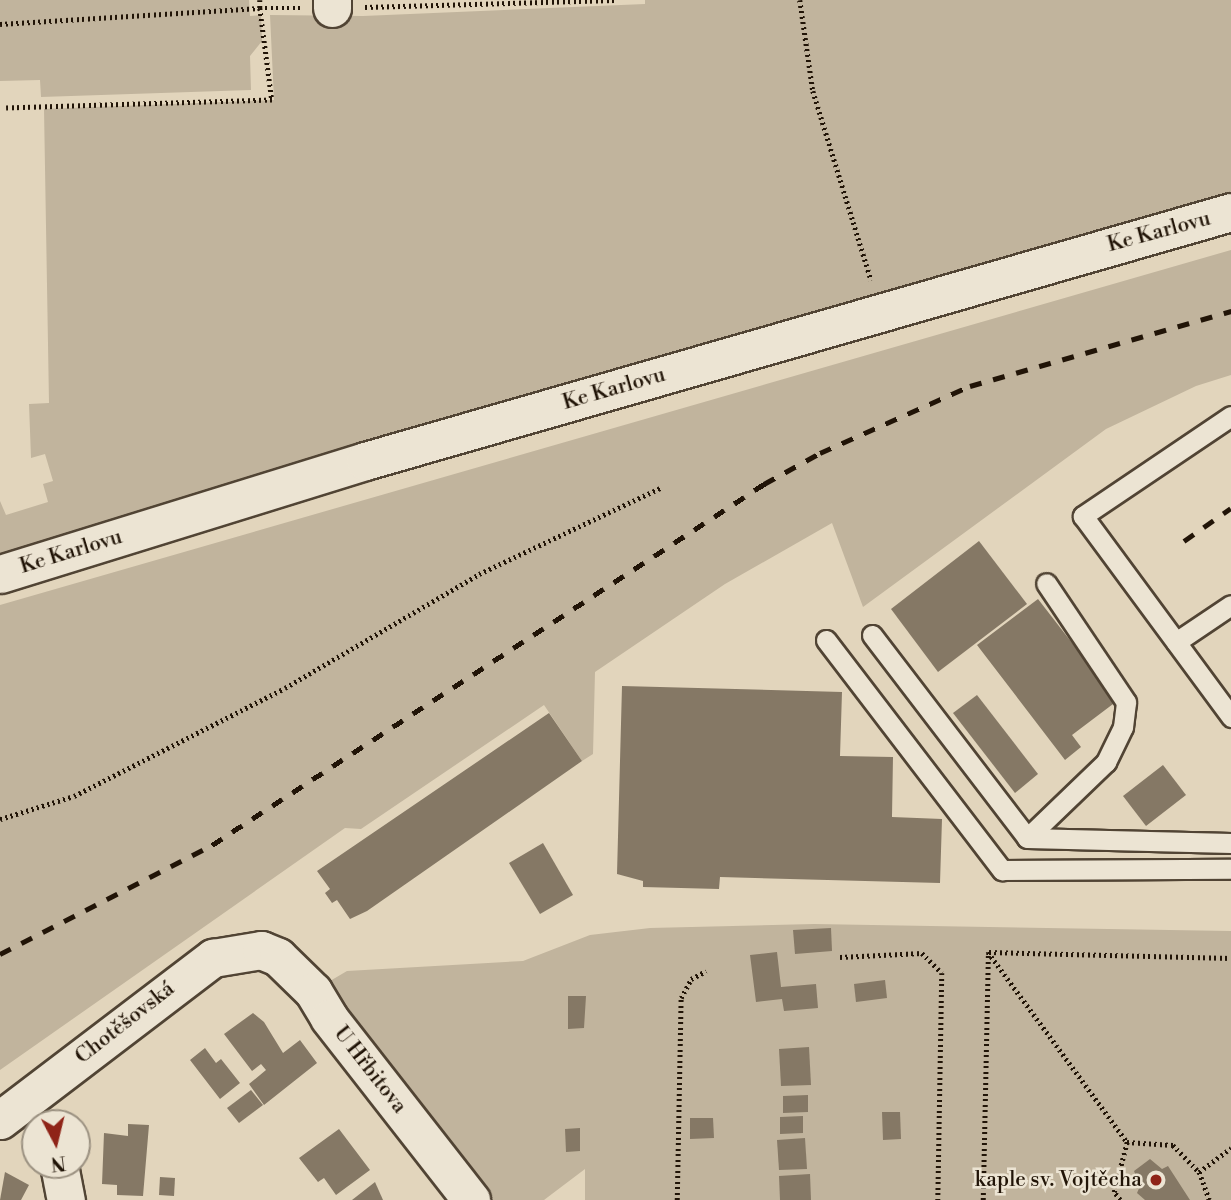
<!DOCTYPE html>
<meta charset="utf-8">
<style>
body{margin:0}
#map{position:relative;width:1231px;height:1200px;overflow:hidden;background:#e2d5bc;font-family:"Libre Bodoni",serif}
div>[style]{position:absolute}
.green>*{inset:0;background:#c1b49d}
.building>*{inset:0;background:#857865}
.path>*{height:4.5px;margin-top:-2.25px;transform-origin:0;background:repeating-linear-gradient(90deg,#211407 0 2px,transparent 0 5.5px)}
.roads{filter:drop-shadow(2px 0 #514434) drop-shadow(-2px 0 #514434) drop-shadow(0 2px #514434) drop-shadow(0 -2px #514434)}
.lane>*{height:19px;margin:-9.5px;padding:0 9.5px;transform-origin:9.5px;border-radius:9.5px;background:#ece4d3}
.street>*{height:37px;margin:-18.5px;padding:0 18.5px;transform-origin:18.5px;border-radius:18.5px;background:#ece4d3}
.rail>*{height:5px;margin-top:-2.5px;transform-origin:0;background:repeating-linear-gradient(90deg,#211407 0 12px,transparent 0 24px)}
.dots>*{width:19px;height:19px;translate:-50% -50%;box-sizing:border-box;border:4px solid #ece4d3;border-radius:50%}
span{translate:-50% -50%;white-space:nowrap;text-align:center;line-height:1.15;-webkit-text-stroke:5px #ece4d3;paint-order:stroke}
.street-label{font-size:21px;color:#211407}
.poi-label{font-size:21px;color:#211407}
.right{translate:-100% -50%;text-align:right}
.north{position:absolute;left:21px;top:1109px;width:70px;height:70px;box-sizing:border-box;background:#ece4d3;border:2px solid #9b9181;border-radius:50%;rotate:173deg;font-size:19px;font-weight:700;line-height:28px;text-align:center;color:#211407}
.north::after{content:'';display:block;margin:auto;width:24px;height:32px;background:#8f2418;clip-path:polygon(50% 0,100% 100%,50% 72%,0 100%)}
</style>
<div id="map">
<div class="green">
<div style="clip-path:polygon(0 0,249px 0,250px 16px,261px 15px,262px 41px,250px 56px,251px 90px,41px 97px,40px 80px,0 81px)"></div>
<div style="clip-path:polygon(645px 0,1231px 0,1231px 199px,0 561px,0 501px,6px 515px,48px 502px,43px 484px,53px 481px,45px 454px,31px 458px,29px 404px,49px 403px,44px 109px,274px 100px,270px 15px,363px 16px,645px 4px)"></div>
<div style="clip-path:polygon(1231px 250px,1231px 375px,1196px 386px,1106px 429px,863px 607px,832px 523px,725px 584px,595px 672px,593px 754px,582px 761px,544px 705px,361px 829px,345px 828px,0 1070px,0 605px)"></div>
<div style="clip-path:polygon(814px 924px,1231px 931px,1231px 1200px,585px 1200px,585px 1169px,544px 1200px,471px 1200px,313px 991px,347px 971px,523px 961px,590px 935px,650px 928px)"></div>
</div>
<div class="building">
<div style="clip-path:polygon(979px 541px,1027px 604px,938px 672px,891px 609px)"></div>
<div style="clip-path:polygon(1038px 599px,1117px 701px,1072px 735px,1081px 747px,1065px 760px,977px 645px)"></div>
<div style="clip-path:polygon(622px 686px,842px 692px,840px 756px,893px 757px,892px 817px,942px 819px,940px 883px,720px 877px,719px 889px,643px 887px,643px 881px,617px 874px)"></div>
<div style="clip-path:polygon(977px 695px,1038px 774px,1015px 793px,953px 713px)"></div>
<div style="clip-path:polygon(549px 713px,582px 761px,367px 911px,350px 919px,337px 900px,332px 903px,325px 893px,330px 889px,317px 871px)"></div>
<div style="clip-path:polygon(1163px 765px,1186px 795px,1146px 826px,1123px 796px)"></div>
<div style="clip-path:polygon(543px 843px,573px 895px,540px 914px,509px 863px)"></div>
<div style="clip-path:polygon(831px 928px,832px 951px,795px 954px,793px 930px)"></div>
<div style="clip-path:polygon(777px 952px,781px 987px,816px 984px,818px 1008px,784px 1011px,782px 999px,756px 1002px,750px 955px)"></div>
<div style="clip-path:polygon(885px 980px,887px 998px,856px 1002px,854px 984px)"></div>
<div style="clip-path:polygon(568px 996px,586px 996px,584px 1028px,568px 1029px)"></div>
<div style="clip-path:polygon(253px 1013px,264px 1022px,283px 1053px,300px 1040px,317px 1063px,264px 1105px,249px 1084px,266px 1070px,261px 1064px,252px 1071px,224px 1034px)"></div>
<div style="clip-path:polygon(809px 1047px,811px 1085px,781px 1086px,779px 1049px)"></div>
<div style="clip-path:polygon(205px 1048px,216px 1063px,221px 1059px,240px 1083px,220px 1099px,190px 1060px)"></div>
<div style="clip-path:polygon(251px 1090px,263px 1105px,239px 1123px,227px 1108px)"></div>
<div style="clip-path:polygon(808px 1095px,808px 1112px,783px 1113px,783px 1096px)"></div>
<div style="clip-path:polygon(882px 1112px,900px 1112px,901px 1139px,883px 1140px)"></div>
<div style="clip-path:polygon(803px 1116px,803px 1133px,780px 1134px,780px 1117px)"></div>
<div style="clip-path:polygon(690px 1118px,713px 1118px,714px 1138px,690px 1139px)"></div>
<div style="clip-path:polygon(128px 1124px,149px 1125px,143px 1196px,117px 1195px,117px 1185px,102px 1184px,104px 1133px,128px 1136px)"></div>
<div style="clip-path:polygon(580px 1128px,580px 1151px,566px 1152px,565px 1129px)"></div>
<div style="clip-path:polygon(339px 1129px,370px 1170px,336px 1195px,324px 1178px,318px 1182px,299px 1158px)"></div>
<div style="clip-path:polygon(805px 1138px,807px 1169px,779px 1170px,777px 1140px)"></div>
<div style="clip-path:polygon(1150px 1159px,1162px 1169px,1168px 1166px,1190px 1200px,1145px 1200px,1137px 1193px,1140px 1186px,1134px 1171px)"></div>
<div style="clip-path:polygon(5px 1172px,29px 1185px,21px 1200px,0 1200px)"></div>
<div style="clip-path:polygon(810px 1174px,811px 1200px,780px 1200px,779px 1176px)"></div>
<div style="clip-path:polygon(160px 1177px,175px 1178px,174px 1196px,159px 1195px)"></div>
<div style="clip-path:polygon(375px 1182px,383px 1200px,352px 1200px)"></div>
</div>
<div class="path">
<div style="left:260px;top:0;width:8px;rotate:90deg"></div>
<div style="left:260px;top:8px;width:40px"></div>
<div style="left:800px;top:0;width:92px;rotate:81.9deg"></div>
<div style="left:813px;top:91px;width:198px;rotate:72.9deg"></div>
<div style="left:365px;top:7px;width:250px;rotate:-1.6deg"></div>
<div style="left:0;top:24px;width:260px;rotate:-3.5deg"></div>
<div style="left:260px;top:8px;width:93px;rotate:82.6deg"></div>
<div style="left:272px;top:100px;width:266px;rotate:178.3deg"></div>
<div style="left:0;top:819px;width:77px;rotate:-17.3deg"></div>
<div style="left:74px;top:796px;width:237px;rotate:-27.1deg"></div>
<div style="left:285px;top:688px;width:225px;rotate:-30.4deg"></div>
<div style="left:479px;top:574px;width:203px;rotate:-25.4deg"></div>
<div style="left:989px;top:952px;width:242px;rotate:1.4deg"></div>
<div style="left:840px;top:957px;width:82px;rotate:-2.8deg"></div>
<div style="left:922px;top:953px;width:28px;rotate:45deg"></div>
<div style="left:942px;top:973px;width:227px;rotate:91deg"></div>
<div style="left:677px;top:1200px;width:202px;rotate:-88.9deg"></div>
<div style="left:681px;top:998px;width:21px;rotate:-62deg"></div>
<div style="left:691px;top:979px;width:17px;rotate:-28deg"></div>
<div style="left:983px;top:1200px;width:248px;rotate:-88.8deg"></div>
<div style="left:988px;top:952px;width:235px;rotate:53.8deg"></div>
<div style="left:1120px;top:1200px;width:10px;rotate:-127deg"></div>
<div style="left:1114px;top:1192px;width:52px;rotate:-75.4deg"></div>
<div style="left:1127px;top:1142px;width:46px;rotate:3.7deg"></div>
<div style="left:1173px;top:1145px;width:37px;rotate:46deg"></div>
<div style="left:1209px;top:1200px;width:30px;rotate:-110deg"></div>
<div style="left:1199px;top:1172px;width:40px;rotate:-37deg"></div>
</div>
<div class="roads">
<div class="lane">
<div style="left:1231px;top:416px;width:179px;rotate:146deg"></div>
<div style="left:1083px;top:516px;width:250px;rotate:53.6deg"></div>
<div style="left:872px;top:635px;width:255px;rotate:52.6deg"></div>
<div style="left:1027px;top:838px;width:204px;rotate:1.4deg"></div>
<div style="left:826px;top:640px;width:290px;rotate:52.6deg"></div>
<div style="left:1002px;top:870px;width:229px;rotate:-0.3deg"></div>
<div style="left:1176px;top:642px;width:66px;rotate:-33.9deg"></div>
<div style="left:1027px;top:838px;width:110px;rotate:-43.9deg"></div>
<div style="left:1106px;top:762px;width:39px;rotate:-64deg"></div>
<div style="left:1123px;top:727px;width:25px;rotate:-83deg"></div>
<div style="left:1126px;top:702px;width:143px;rotate:-123.9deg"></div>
</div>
<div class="street">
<div style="left:332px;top:0;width:8px;rotate:90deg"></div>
<div style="left:0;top:574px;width:382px;rotate:-17.2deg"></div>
<div style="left:365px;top:461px;width:901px;rotate:-16.04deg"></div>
<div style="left:0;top:1120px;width:268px;rotate:-37.3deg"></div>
<div style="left:213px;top:958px;width:49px;rotate:-9.5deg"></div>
<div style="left:261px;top:950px;width:18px;rotate:22deg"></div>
<div style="left:278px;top:957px;width:49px;rotate:44.2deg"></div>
<div style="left:313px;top:991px;width:31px;rotate:59deg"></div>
<div style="left:329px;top:1018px;width:231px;rotate:52deg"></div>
<div style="left:59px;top:1165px;width:36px;rotate:79deg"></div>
</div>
</div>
<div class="rail">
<div style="left:1184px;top:541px;width:57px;rotate:-35.1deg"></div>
<div style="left:0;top:954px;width:238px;rotate:-27.2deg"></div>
<div style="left:212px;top:845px;width:660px;rotate:-33.18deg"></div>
<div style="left:764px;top:484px;width:64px;rotate:-29deg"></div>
<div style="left:820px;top:453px;width:164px;rotate:-24.1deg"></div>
<div style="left:970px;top:386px;width:272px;rotate:-16deg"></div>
</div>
<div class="dots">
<div style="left:1156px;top:1180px;background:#8f2418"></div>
</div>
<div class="street-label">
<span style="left:1159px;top:232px;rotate:-15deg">Ke Karlovu</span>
<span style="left:614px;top:389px;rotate:-16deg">Ke Karlovu</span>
<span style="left:71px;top:552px;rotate:-17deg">Ke Karlovu</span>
<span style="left:125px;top:1023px;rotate:-38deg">Chotěšovská</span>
<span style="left:370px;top:1070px;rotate:52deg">U Hřbitova</span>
</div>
<div class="poi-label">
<span class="right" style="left:1142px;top:1180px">kaple sv. Vojtěcha</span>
</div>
<div class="north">N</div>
</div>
